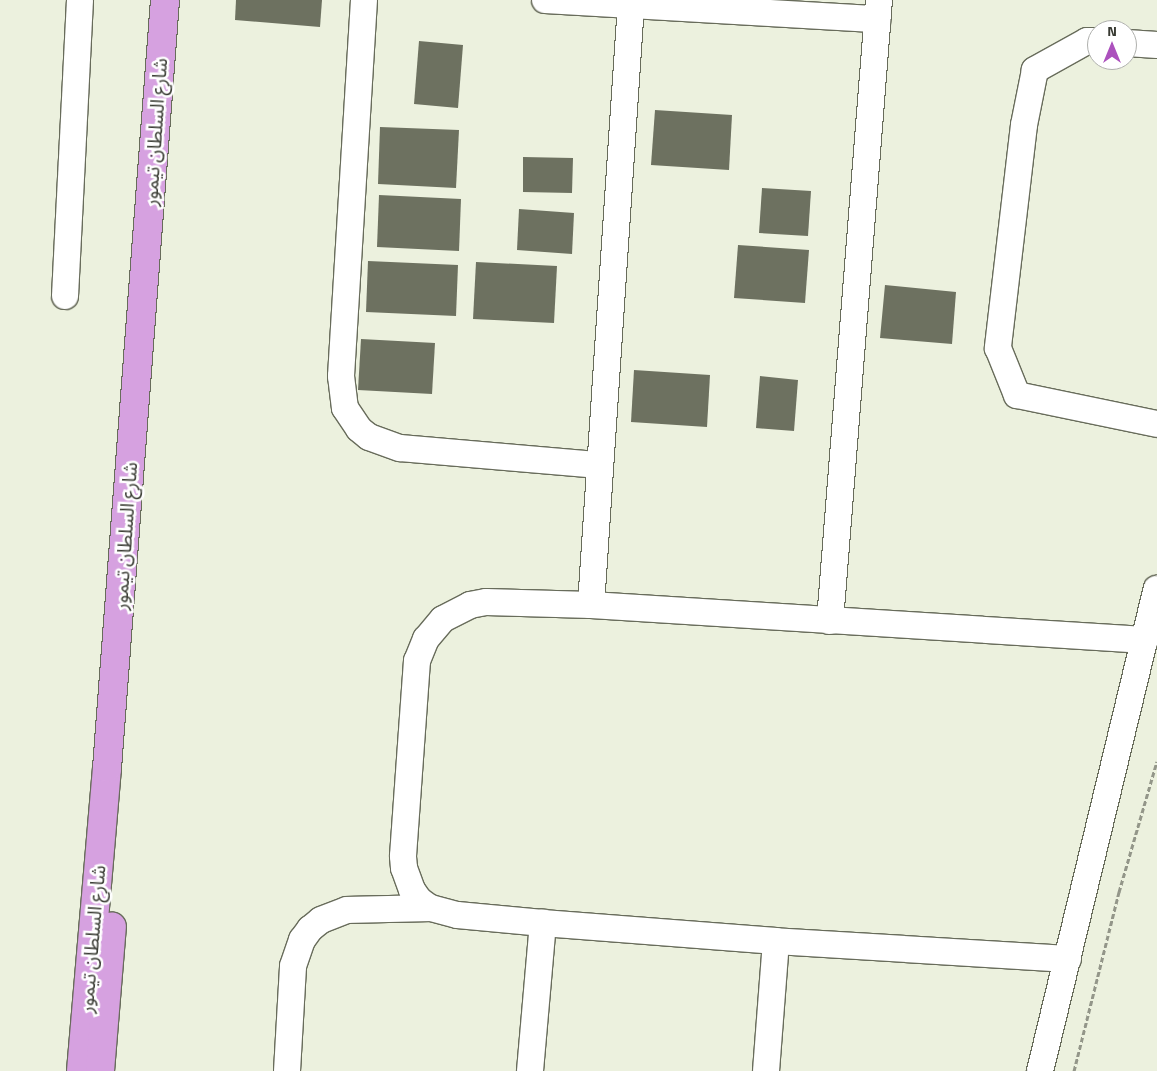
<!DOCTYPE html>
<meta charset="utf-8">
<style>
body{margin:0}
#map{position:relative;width:1157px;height:1071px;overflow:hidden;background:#ecf1de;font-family:"Titillium Web","Noto Sans Arabic",sans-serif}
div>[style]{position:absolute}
.building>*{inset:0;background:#6d7160}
.path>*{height:3px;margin-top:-1.5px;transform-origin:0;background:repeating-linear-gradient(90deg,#939689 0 5px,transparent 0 7.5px)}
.roads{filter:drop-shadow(1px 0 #686c5b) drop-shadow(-1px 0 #686c5b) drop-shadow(0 1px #686c5b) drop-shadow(0 -1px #686c5b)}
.minor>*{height:26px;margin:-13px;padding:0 13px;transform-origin:13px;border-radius:13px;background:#fff}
.major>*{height:28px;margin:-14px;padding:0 14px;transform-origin:14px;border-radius:14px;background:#d6a1e0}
span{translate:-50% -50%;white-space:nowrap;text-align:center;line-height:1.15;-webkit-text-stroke:5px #fff;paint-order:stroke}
.street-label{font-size:19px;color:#383a32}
.north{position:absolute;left:1087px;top:20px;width:50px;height:50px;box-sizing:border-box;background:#fff;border:1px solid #afb0ad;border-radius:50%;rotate:0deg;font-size:14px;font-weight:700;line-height:20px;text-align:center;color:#383a32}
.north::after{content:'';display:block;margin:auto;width:18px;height:22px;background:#ac51bd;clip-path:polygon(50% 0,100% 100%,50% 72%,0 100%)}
</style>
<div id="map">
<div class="building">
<div style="clip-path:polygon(236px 0,322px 0,320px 27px,235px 20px)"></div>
<div style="clip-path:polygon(419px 41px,463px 45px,458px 108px,414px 104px)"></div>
<div style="clip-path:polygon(655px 110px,732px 115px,729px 170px,651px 165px)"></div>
<div style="clip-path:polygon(380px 127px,459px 130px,456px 188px,378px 184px)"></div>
<div style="clip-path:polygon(523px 157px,573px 158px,572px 193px,523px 192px)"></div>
<div style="clip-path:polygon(762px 188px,811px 191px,808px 236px,759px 233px)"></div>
<div style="clip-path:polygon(379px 195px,461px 199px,459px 251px,377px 247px)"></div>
<div style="clip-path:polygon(519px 209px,574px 213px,572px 254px,517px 250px)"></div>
<div style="clip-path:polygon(738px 245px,809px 250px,805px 303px,734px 298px)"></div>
<div style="clip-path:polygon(368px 261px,458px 265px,456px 316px,366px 312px)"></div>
<div style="clip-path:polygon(476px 262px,557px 266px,554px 323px,473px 319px)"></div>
<div style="clip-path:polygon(885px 285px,956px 292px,952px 344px,880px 338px)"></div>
<div style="clip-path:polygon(361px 339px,435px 343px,432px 394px,358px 390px)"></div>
<div style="clip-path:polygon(634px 370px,710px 375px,707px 427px,631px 422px)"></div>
<div style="clip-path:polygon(760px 376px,798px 380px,794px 431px,756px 428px)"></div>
</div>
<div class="path">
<div style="left:1074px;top:1071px;width:185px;rotate:-75.9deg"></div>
<div style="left:1119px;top:892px;width:136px;rotate:-73.8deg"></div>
</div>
<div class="roads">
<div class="minor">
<div style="left:364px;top:0;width:377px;rotate:93.5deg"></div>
<div style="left:341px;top:376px;width:32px;rotate:83deg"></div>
<div style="left:345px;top:408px;width:25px;rotate:56deg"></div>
<div style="left:359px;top:429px;width:13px;rotate:39deg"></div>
<div style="left:369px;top:437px;width:33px;rotate:20deg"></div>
<div style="left:400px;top:448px;width:200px;rotate:4.9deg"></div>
<div style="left:545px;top:0;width:333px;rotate:3.3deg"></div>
<div style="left:1097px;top:41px;width:10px;rotate:180deg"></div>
<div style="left:1087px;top:41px;width:60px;rotate:150.9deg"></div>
<div style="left:1035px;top:70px;width:56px;rotate:101.3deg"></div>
<div style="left:1024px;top:125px;width:225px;rotate:96.7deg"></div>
<div style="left:998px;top:348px;width:51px;rotate:68deg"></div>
<div style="left:1017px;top:395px;width:143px;rotate:11.7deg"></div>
<div style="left:1127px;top:43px;width:30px;rotate:4deg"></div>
<div style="left:65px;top:296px;width:296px;rotate:-87.1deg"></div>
<div style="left:591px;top:605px;width:601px;rotate:-86.19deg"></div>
<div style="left:830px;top:621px;width:623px;rotate:-85.49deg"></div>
<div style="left:1068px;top:959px;width:293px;rotate:-176.5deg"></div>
<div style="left:776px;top:941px;width:234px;rotate:-175.6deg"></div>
<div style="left:543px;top:923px;width:86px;rotate:-174.7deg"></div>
<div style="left:457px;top:915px;width:28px;rotate:-165deg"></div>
<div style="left:430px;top:908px;width:14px;rotate:-144deg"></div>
<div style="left:419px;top:900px;width:12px;rotate:-125deg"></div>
<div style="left:412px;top:890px;width:23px;rotate:-110deg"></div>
<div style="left:404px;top:868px;width:12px;rotate:-95deg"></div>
<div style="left:403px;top:856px;width:196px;rotate:-85.9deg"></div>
<div style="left:417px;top:661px;width:24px;rotate:-68deg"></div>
<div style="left:426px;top:639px;width:26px;rotate:-50deg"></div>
<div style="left:443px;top:619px;width:30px;rotate:-27deg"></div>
<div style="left:470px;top:605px;width:16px;rotate:-11deg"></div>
<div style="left:486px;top:602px;width:105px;rotate:1.6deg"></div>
<div style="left:591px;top:605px;width:555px;rotate:3.61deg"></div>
<div style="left:287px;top:1071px;width:105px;rotate:-86.7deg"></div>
<div style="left:293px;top:966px;width:28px;rotate:-71deg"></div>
<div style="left:302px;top:940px;width:14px;rotate:-54deg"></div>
<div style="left:310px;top:929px;width:14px;rotate:-39deg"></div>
<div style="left:321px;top:920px;width:28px;rotate:-21deg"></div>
<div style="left:347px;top:910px;width:83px;rotate:-1.4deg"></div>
<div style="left:530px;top:1071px;width:149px;rotate:-85deg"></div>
<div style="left:766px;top:1071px;width:130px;rotate:-85.6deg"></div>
<div style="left:1040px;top:1071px;width:496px;rotate:-76.4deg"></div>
</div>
<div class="major">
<div style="left:81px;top:1071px;width:304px;rotate:-85.1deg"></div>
<div style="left:107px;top:768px;width:770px;rotate:-85.68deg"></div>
<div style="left:100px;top:1071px;width:145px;rotate:-85.3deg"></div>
</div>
</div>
<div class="street-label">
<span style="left:155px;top:132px;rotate:-86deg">شارع السلطان تيمور</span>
<span style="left:125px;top:536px;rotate:-86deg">شارع السلطان تيمور</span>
<span style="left:92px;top:939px;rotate:-85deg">شارع السلطان تيمور</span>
</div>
<div class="north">N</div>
</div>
